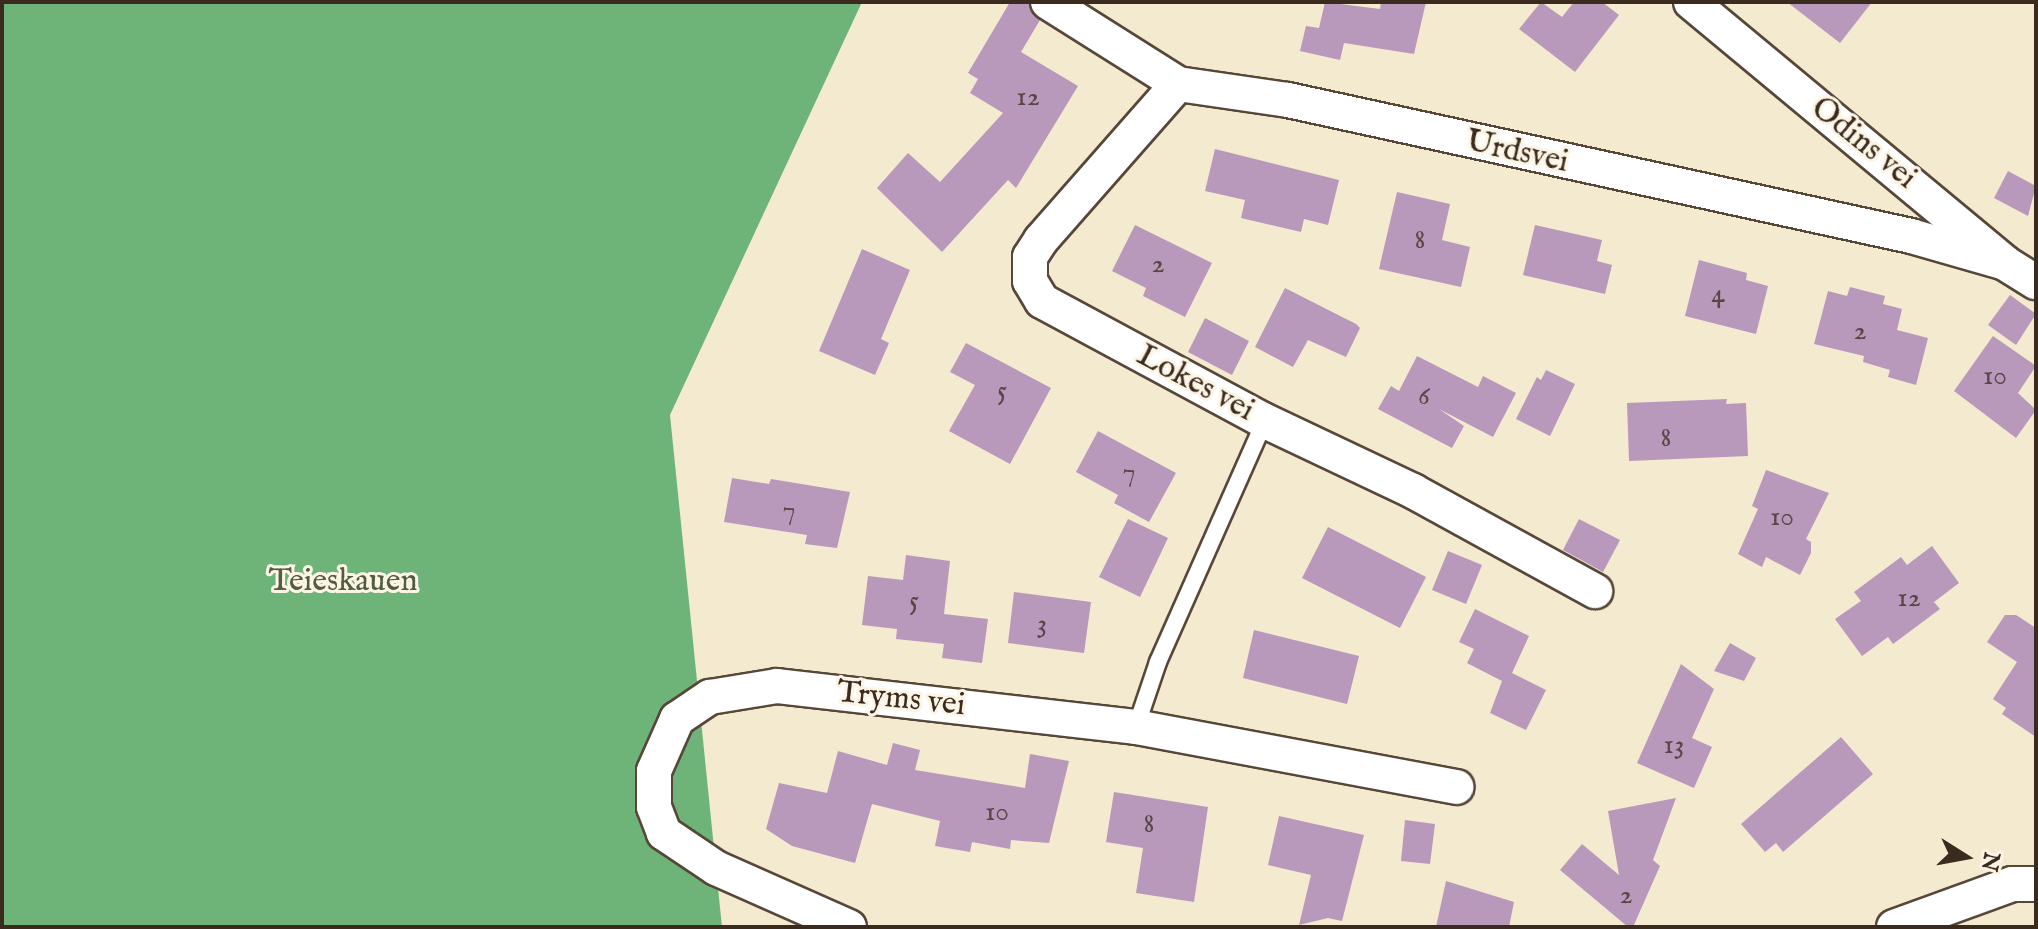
<!DOCTYPE html>
<style>
body{margin:0}
#map{position:relative;width:2038px;height:929px;overflow:hidden;background:#f3ead0;font-family:"IM FELL English",serif}
div>[style]{position:absolute}
.forest>*{inset:0;background:#6eb478}
.building>*{inset:0;background:#b899bb}
.roads{filter:drop-shadow(2px 0 #574739) drop-shadow(-2px 0 #574739) drop-shadow(0 2px #574739) drop-shadow(0 -2px #574739)}
.lane>*{height:16px;margin:-8px;padding:0 8px;transform-origin:8px;border-radius:8px;background:#fff}
.street>*{height:34px;margin:-17px;padding:0 17px;transform-origin:17px;border-radius:17px;background:#fff}
span{translate:-50% -50%;white-space:nowrap;text-align:center;line-height:1.15;-webkit-text-stroke:6px #fcf5e5;paint-order:stroke}
.number-label{font-size:28px;color:#5a4645}
.number-label span{-webkit-text-stroke-width:0}
.street-label{font-size:32px;color:#3b2a1e}
.park-label{font-size:32px;color:#525c3f}
.frame{position:absolute;inset:0;border:4px solid #3b2a1e;pointer-events:none}
.north{position:absolute;left:1926px;top:817px;width:80px;height:80px;-webkit-text-stroke:6px #fcf5e5;paint-order:stroke;rotate:101deg;font-size:22px;font-weight:700;line-height:32px;text-align:center;color:#3b2a1e}
.north::after{content:'';display:block;margin:auto;width:28px;height:36px;background:#3b2a1e;clip-path:polygon(50% 0,100% 100%,50% 72%,0 100%)}
</style>
<div id="map">
<div class="forest">
<div style="clip-path:polygon(2px 2px,862px 2px,670px 415px,722px 927px,2px 927px)"></div>
</div>
<div class="building">
<div style="clip-path:polygon(1010px 2px,1028px 2px,1040px 20px,1021px 52px,1078px 86px,1016px 188px,1008px 180px,942px 252px,877px 188px,908px 153px,940px 182px,1003px 113px,970px 93px,978px 79px,968px 73px)"></div>
<div style="clip-path:polygon(1325px 2px,1380px 9px,1381px 2px,1426px 2px,1414px 54px,1344px 43px,1340px 60px,1300px 51px,1306px 26px,1319px 28px)"></div>
<div style="clip-path:polygon(1541px 2px,1562px 17px,1574px 2px,1602px 2px,1619px 15px,1575px 72px,1519px 29px)"></div>
<div style="clip-path:polygon(1787px 2px,1872px 2px,1840px 43px)"></div>
<div style="clip-path:polygon(1215px 149px,1339px 180px,1328px 225px,1304px 219px,1301px 232px,1241px 218px,1245px 200px,1205px 191px)"></div>
<div style="clip-path:polygon(2008px 171px,2036px 186px,2028px 216px,1994px 198px)"></div>
<div style="clip-path:polygon(1397px 192px,1450px 204px,1442px 240px,1470px 247px,1461px 287px,1379px 269px)"></div>
<div style="clip-path:polygon(1135px 225px,1212px 263px,1185px 317px,1143px 296px,1146px 288px,1112px 271px)"></div>
<div style="clip-path:polygon(1535px 225px,1602px 240px,1597px 261px,1612px 265px,1605px 294px,1523px 275px)"></div>
<div style="clip-path:polygon(862px 249px,910px 270px,881px 339px,889px 343px,875px 375px,819px 351px)"></div>
<div style="clip-path:polygon(1699px 260px,1747px 273px,1746px 280px,1768px 286px,1756px 334px,1685px 316px)"></div>
<div style="clip-path:polygon(1850px 287px,1885px 296px,1883px 304px,1902px 309px,1897px 330px,1928px 338px,1916px 385px,1888px 377px,1890px 370px,1863px 362px,1864px 356px,1814px 344px,1828px 291px,1847px 296px)"></div>
<div style="clip-path:polygon(1285px 288px,1356px 324px,1360px 328px,1346px 357px,1308px 340px,1293px 367px,1255px 347px)"></div>
<div style="clip-path:polygon(2010px 295px,2036px 314px,2016px 345px,1988px 325px)"></div>
<div style="clip-path:polygon(1205px 318px,1249px 341px,1232px 375px,1188px 352px)"></div>
<div style="clip-path:polygon(1993px 336px,2036px 366px,2018px 393px,2036px 410px,2016px 438px,1954px 391px)"></div>
<div style="clip-path:polygon(966px 343px,1051px 388px,1010px 464px,949px 431px,975px 385px,950px 372px)"></div>
<div style="clip-path:polygon(1417px 356px,1478px 387px,1483px 376px,1516px 393px,1493px 437px,1439px 409px,1464px 426px,1452px 448px,1378px 409px,1391px 386px,1399px 391px)"></div>
<div style="clip-path:polygon(1546px 370px,1575px 384px,1550px 436px,1516px 419px,1537px 377px,1541px 380px)"></div>
<div style="clip-path:polygon(1727px 399px,1726px 404px,1746px 403px,1748px 456px,1629px 461px,1627px 403px)"></div>
<div style="clip-path:polygon(1098px 431px,1176px 473px,1149px 522px,1114px 503px,1118px 495px,1076px 472px)"></div>
<div style="clip-path:polygon(1766px 470px,1829px 493px,1806px 539px,1811px 542px,1811px 553px,1800px 575px,1766px 557px,1762px 567px,1738px 554px,1758px 509px,1752px 506px)"></div>
<div style="clip-path:polygon(732px 478px,769px 484px,771px 479px,850px 492px,837px 548px,805px 544px,807px 535px,724px 522px)"></div>
<div style="clip-path:polygon(1128px 519px,1168px 538px,1140px 597px,1099px 577px)"></div>
<div style="clip-path:polygon(1579px 519px,1620px 540px,1603px 572px,1563px 550px)"></div>
<div style="clip-path:polygon(1328px 527px,1426px 577px,1400px 628px,1302px 578px)"></div>
<div style="clip-path:polygon(1932px 546px,1959px 583px,1934px 602px,1940px 609px,1893px 644px,1888px 637px,1862px 656px,1835px 619px,1861px 601px,1854px 592px,1901px 557px,1907px 565px)"></div>
<div style="clip-path:polygon(1448px 551px,1482px 565px,1466px 604px,1432px 590px)"></div>
<div style="clip-path:polygon(906px 555px,950px 561px,944px 614px,988px 619px,982px 663px,942px 658px,944px 644px,896px 639px,897px 629px,862px 625px,868px 576px,903px 580px)"></div>
<div style="clip-path:polygon(1014px 592px,1091px 602px,1084px 653px,1008px 643px)"></div>
<div style="clip-path:polygon(1475px 609px,1529px 636px,1512px 673px,1546px 690px,1526px 730px,1490px 713px,1502px 681px,1467px 663px,1474px 649px,1459px 642px)"></div>
<div style="clip-path:polygon(2005px 615px,2016px 615px,2036px 628px,2036px 737px,2002px 714px,2006px 708px,1993px 699px,2017px 662px,1987px 642px)"></div>
<div style="clip-path:polygon(1254px 630px,1359px 656px,1347px 704px,1243px 678px)"></div>
<div style="clip-path:polygon(1730px 643px,1756px 658px,1744px 681px,1714px 671px)"></div>
<div style="clip-path:polygon(1681px 664px,1714px 689px,1692px 738px,1712px 747px,1694px 788px,1637px 763px)"></div>
<div style="clip-path:polygon(1841px 737px,1873px 774px,1783px 852px,1776px 843px,1765px 852px,1741px 824px)"></div>
<div style="clip-path:polygon(893px 743px,920px 750px,915px 770px,1025px 788px,1030px 754px,1069px 761px,1049px 843px,1011px 840px,1010px 849px,972px 842px,970px 852px,935px 846px,940px 821px,872px 804px,855px 863px,792px 846px,766px 829px,779px 783px,827px 793px,838px 751px,887px 765px)"></div>
<div style="clip-path:polygon(1114px 792px,1208px 807px,1194px 902px,1136px 893px,1143px 848px,1106px 842px)"></div>
<div style="clip-path:polygon(1676px 798px,1653px 860px,1660px 866px,1633px 927px,1628px 927px,1560px 870px,1582px 844px,1619px 875px,1608px 811px)"></div>
<div style="clip-path:polygon(1279px 816px,1364px 835px,1342px 921px,1328px 918px,1299px 925px,1311px 875px,1268px 865px)"></div>
<div style="clip-path:polygon(1405px 820px,1435px 824px,1430px 864px,1401px 861px)"></div>
<div style="clip-path:polygon(1446px 881px,1514px 902px,1509px 927px,1436px 927px)"></div>
</div>
<div class="roads">
<div class="lane">
<div style="left:1136px;top:727px;width:69px;rotate:-71.3deg"></div>
<div style="left:1158px;top:662px;width:264px;rotate:-66.1deg"></div>
</div>
<div class="street">
<div style="left:1048px;top:2px;width:154px;rotate:32.2deg"></div>
<div style="left:1178px;top:84px;width:111px;rotate:8.3deg"></div>
<div style="left:1288px;top:100px;width:638px;rotate:12.31deg"></div>
<div style="left:1911px;top:236px;width:98px;rotate:16deg"></div>
<div style="left:1691px;top:2px;width:408px;rotate:39.7deg"></div>
<div style="left:2005px;top:263px;width:36px;rotate:32deg"></div>
<div style="left:1178px;top:84px;width:208px;rotate:131.3deg"></div>
<div style="left:1041px;top:240px;width:20px;rotate:123deg"></div>
<div style="left:1030px;top:257px;width:24px;rotate:90deg"></div>
<div style="left:1030px;top:281px;width:23px;rotate:59deg"></div>
<div style="left:1042px;top:301px;width:253px;rotate:28.3deg"></div>
<div style="left:1265px;top:421px;width:164px;rotate:25.3deg"></div>
<div style="left:1413px;top:491px;width:208px;rotate:28.8deg"></div>
<div style="left:849px;top:927px;width:145px;rotate:-156.1deg"></div>
<div style="left:716px;top:868px;width:63px;rotate:-146.1deg"></div>
<div style="left:664px;top:833px;width:28px;rotate:-111deg"></div>
<div style="left:654px;top:807px;width:36px;rotate:-90deg"></div>
<div style="left:654px;top:771px;width:57px;rotate:-66.1deg"></div>
<div style="left:677px;top:719px;width:40px;rotate:-34deg"></div>
<div style="left:710px;top:697px;width:68px;rotate:-9.3deg"></div>
<div style="left:777px;top:686px;width:361px;rotate:6.5deg"></div>
<div style="left:1136px;top:727px;width:326px;rotate:10.6deg"></div>
<div style="left:1894px;top:927px;width:126px;rotate:-20deg"></div>
<div style="left:2012px;top:884px;width:24px"></div>
</div>
</div>
<div class="number-label">
<span style="left:1028px;top:98px">12</span>
<span style="left:1420px;top:241px">8</span>
<span style="left:1158px;top:265px">2</span>
<span style="left:1718px;top:295px">4</span>
<span style="left:1860px;top:332px">2</span>
<span style="left:1995px;top:377px">10</span>
<span style="left:1002px;top:392px">5</span>
<span style="left:1424px;top:397px">6</span>
<span style="left:1666px;top:439px">8</span>
<span style="left:1129px;top:473px">7</span>
<span style="left:789px;top:511px">7</span>
<span style="left:1782px;top:518px">10</span>
<span style="left:1909px;top:599px">12</span>
<span style="left:914px;top:602px">5</span>
<span style="left:1042px;top:625px">3</span>
<span style="left:1674px;top:746px">13</span>
<span style="left:997px;top:813px">10</span>
<span style="left:1149px;top:825px">8</span>
<span style="left:1626px;top:896px">2</span>
</div>
<div class="street-label">
<span style="left:1863px;top:144px;rotate:39deg">Odins vei</span>
<span style="left:1517px;top:153px;rotate:12deg">Urdsvei</span>
<span style="left:1195px;top:384px;rotate:28deg">Lokes vei</span>
<span style="left:901px;top:700px;rotate:6deg">Tryms vei</span>
</div>
<div class="park-label">
<span style="left:343px;top:582px">Teieskauen</span>
</div>
<div class="frame"></div>
<div class="north">N</div>
</div>
